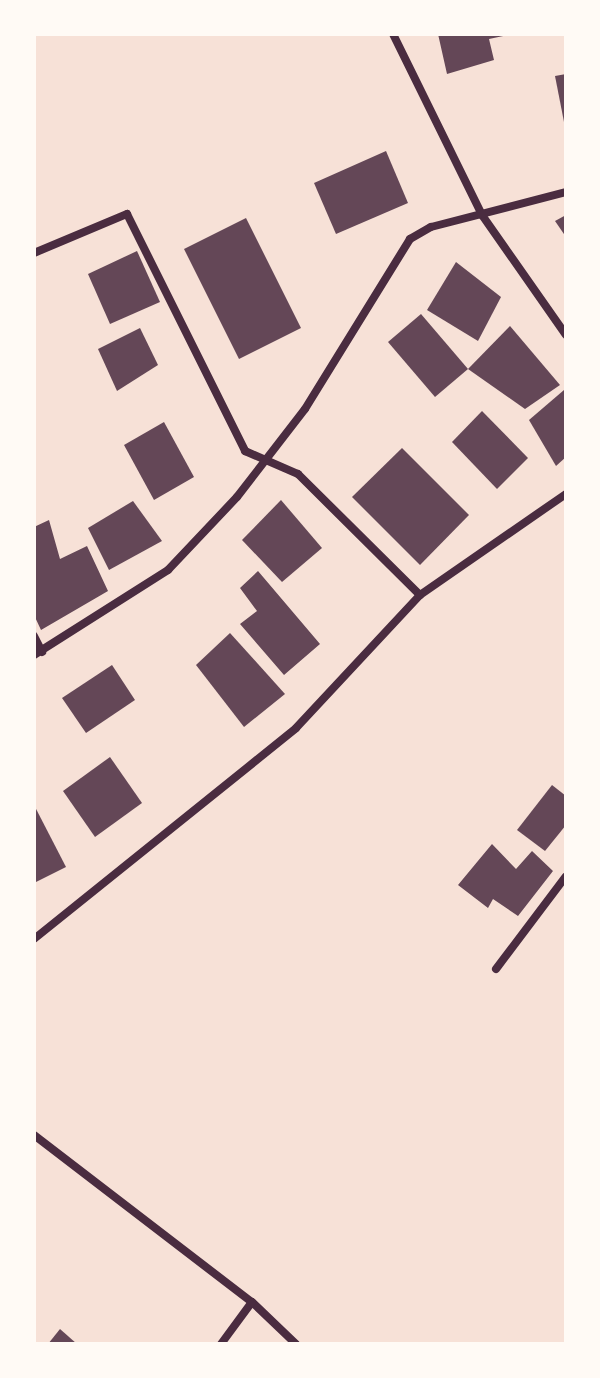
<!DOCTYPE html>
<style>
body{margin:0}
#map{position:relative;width:600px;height:1378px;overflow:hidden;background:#f7e1d7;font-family:"IBM Plex Sans",sans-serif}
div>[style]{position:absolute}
.building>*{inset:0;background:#644757}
.minor>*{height:8px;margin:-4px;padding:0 4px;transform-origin:4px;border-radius:4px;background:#4a2c40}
span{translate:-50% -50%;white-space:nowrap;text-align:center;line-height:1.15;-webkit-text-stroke:6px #fffaf5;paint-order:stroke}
.frame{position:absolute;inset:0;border:36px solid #fffaf5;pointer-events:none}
</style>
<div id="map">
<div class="building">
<div style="clip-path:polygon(438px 34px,508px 34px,508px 35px,489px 39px,494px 60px,447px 74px)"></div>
<div style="clip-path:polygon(566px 74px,566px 127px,565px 127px,555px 76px)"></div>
<div style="clip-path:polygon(386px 151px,408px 203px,336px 234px,314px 183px)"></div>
<div style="clip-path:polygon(566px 215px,566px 237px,555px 221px)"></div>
<div style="clip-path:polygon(246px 218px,301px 328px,239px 359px,184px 249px)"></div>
<div style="clip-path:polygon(137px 251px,160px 302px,110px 324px,88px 274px)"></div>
<div style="clip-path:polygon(456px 262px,501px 297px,478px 341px,427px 310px)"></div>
<div style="clip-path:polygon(421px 314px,468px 369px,435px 397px,388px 342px)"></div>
<div style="clip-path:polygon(510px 326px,560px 385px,525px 409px,468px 369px)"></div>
<div style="clip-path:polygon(140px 328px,158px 365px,117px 391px,98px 349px)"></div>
<div style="clip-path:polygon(564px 390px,566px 457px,556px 466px,529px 420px)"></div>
<div style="clip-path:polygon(482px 411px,528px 458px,497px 489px,452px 442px)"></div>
<div style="clip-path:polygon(164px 422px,194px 477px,154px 500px,124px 445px)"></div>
<div style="clip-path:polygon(402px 448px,469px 515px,420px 565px,352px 497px)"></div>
<div style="clip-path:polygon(281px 500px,322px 548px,282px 582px,242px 540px)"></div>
<div style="clip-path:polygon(133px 501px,162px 541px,109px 570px,88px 528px)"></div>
<div style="clip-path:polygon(49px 520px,60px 559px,87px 546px,108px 591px,41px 630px,34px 615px,34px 527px)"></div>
<div style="clip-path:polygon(258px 571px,320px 644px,284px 675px,240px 624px,257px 611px,240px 588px)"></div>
<div style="clip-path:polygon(230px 633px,285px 694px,244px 727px,196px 665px)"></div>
<div style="clip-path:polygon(112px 665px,135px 700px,86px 733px,62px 698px)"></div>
<div style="clip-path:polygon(110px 757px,142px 803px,95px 837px,63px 791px)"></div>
<div style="clip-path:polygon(552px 785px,566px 796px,566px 825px,545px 851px,517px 830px)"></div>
<div style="clip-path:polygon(34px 805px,66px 867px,34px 883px)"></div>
<div style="clip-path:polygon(492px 844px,516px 869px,532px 851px,553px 871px,518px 916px,493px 899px,488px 908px,458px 885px)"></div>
<div style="clip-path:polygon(60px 1329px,77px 1344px,48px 1344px)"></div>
</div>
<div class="minor">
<div style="left:393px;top:34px;width:202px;rotate:63.8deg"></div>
<div style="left:482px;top:215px;width:146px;rotate:55deg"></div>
<div style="left:34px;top:253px;width:101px;rotate:-22.8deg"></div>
<div style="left:127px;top:214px;width:265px;rotate:63.5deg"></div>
<div style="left:245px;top:451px;width:58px;rotate:23.5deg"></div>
<div style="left:298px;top:474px;width:172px;rotate:44.8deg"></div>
<div style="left:34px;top:636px;width:18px;rotate:63deg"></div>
<div style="left:34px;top:655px;width:159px;rotate:-32.4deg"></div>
<div style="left:168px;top:570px;width:100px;rotate:-46.6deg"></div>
<div style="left:237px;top:497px;width:111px;rotate:-52.3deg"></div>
<div style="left:305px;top:409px;width:200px;rotate:-58.3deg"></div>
<div style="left:410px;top:239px;width:24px;rotate:-30deg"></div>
<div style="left:431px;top:227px;width:139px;rotate:-14.5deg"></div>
<div style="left:34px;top:939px;width:336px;rotate:-38.8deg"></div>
<div style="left:296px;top:728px;width:182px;rotate:-47deg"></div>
<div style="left:420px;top:595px;width:178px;rotate:-34.7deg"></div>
<div style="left:496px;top:969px;width:116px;rotate:-53deg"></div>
<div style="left:34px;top:1135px;width:275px;rotate:37.5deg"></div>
<div style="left:252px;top:1302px;width:61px;rotate:43.7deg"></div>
<div style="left:221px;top:1344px;width:52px;rotate:-53.6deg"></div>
</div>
<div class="frame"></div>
</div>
